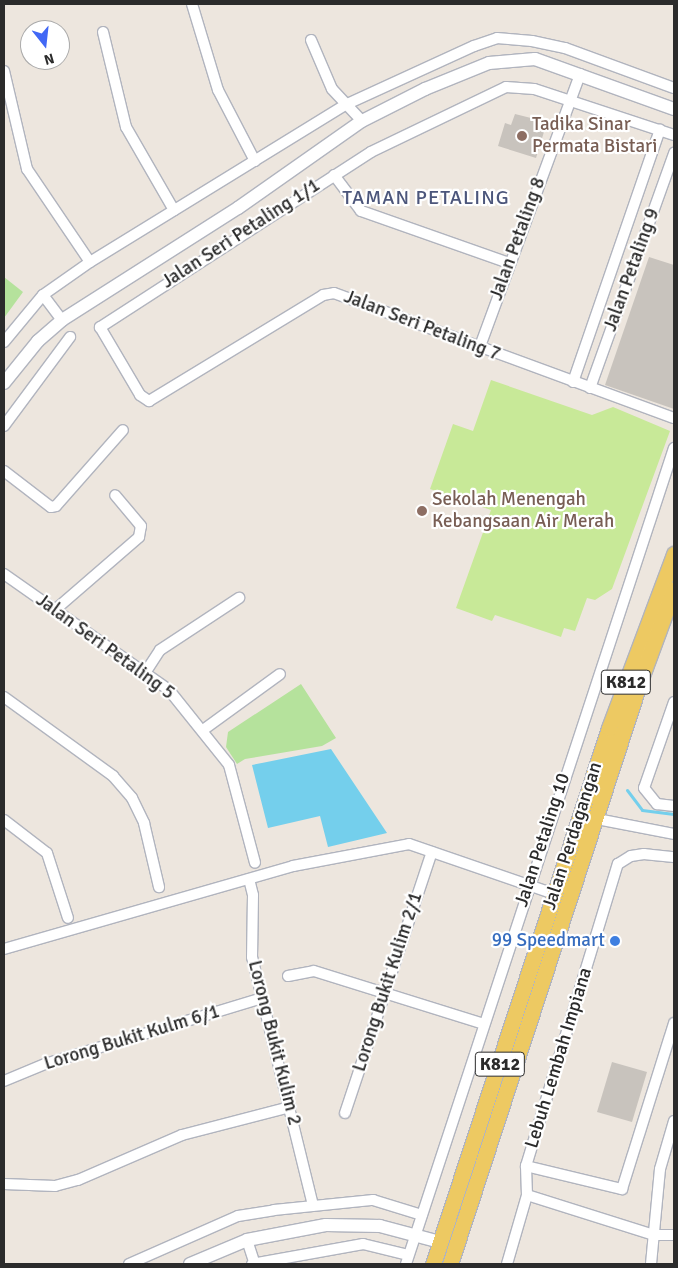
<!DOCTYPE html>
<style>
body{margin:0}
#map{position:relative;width:678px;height:1268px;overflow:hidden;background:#ede6de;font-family:Signika,sans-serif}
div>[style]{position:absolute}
.green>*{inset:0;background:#b5e29c}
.pitch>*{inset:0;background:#c8e998}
.water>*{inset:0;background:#74cfec}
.stream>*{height:3px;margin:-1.5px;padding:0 1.5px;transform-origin:1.5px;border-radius:1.5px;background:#74cfec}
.building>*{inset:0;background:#c8c3bd}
.roads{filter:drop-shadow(1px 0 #b1b4be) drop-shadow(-1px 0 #b1b4be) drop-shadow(0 1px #b1b4be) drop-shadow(0 -1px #b1b4be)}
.minor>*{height:10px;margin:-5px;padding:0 5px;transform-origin:5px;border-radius:5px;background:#fff}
.tertiary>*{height:12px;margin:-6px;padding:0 6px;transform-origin:6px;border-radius:6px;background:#fff}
.primary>*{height:15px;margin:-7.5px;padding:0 7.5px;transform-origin:7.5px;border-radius:7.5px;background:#edc962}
.dots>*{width:14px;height:14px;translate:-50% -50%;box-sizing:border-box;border:2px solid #fff;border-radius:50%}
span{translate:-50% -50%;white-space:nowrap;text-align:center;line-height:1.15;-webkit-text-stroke:4.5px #fff;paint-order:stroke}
.shield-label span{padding:1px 4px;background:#fff;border:1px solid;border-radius:4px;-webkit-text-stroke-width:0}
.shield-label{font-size:18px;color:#2b2b2b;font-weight:700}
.education-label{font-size:19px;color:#785e54}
.left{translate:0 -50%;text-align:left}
.street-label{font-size:19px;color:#2b2b2b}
.shop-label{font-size:19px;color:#366cbe}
.right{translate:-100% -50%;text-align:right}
.neighbourhood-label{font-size:20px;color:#4c567b;letter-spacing:1px}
.frame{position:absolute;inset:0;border:5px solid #2b2b2b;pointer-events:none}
.north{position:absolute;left:20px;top:20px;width:50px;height:50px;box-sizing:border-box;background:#fff;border:1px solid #aaa;border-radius:50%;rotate:164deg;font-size:14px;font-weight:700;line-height:20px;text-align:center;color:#2b2b2b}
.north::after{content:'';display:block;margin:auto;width:18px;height:22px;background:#4268f5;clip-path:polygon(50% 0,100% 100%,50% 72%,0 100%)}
</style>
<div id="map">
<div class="green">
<div style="clip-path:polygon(4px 277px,23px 292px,4px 318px)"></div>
<div style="clip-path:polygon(301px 684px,336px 738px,322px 746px,245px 759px,237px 764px,226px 747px,228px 732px)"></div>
</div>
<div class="pitch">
<div style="clip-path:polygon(491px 380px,592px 415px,613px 407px,670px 431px,612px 589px,595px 600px,587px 598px,575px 631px,564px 628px,561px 637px,495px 615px,492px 621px,456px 608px,491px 510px,430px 489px,453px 424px,473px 431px)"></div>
</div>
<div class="water">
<div style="clip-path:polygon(331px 749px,387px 833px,328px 847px,320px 816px,268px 828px,252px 765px)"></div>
</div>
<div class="stream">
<div style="left:627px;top:790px;width:25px;rotate:53deg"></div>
<div style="left:642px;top:810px;width:32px;rotate:7deg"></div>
</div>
<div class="building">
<div style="clip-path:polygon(515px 114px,547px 122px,536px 158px,498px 146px,505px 123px,511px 125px)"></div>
<div style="clip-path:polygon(649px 257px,674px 265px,674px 409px,605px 385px)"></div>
<div style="clip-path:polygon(612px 1062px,647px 1072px,632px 1122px,597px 1112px)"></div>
</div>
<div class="roads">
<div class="minor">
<div style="left:192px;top:4px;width:90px;rotate:73.2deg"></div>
<div style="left:218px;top:90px;width:80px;rotate:62.5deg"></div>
<div style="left:103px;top:32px;width:98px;rotate:76.4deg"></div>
<div style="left:126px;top:127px;width:96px;rotate:60deg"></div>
<div style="left:311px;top:40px;width:53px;rotate:66.8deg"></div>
<div style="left:332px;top:89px;width:44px;rotate:46.8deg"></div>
<div style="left:4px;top:71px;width:101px;rotate:76.8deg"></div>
<div style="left:27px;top:169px;width:112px;rotate:55.9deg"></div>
<div style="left:674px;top:135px;width:147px;rotate:-161.8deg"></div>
<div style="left:534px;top:89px;width:28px;rotate:-176deg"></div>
<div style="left:506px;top:87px;width:150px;rotate:154.3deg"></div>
<div style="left:371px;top:152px;width:323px;rotate:147.1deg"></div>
<div style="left:100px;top:327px;width:79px;rotate:59.5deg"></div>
<div style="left:140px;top:395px;width:11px;rotate:34deg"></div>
<div style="left:149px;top:401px;width:204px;rotate:-31.3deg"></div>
<div style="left:323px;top:295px;width:11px;rotate:-10deg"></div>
<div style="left:334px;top:293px;width:362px;rotate:20.2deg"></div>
<div style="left:334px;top:175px;width:45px;rotate:53.1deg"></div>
<div style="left:361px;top:211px;width:157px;rotate:19.4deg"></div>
<div style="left:43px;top:295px;width:31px;rotate:53deg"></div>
<div style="left:4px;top:342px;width:61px;rotate:-50.3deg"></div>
<div style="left:43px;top:295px;width:57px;rotate:-35.1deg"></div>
<div style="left:90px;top:262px;width:299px;rotate:-31.6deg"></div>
<div style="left:345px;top:105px;width:142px;rotate:-24.6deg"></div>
<div style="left:474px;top:46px;width:24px;rotate:-19deg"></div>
<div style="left:497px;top:38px;width:35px;rotate:5deg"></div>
<div style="left:532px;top:41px;width:34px;rotate:12deg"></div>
<div style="left:565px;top:48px;width:116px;rotate:20.2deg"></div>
<div style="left:479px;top:349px;width:293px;rotate:-69.8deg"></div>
<div style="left:573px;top:382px;width:267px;rotate:-71deg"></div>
<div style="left:590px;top:388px;width:250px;rotate:-70.3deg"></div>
<div style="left:4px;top:426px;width:111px;rotate:-53.4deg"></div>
<div style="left:4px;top:471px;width:59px;rotate:37.5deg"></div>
<div style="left:51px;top:507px;width:5px;rotate:-11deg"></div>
<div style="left:56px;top:506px;width:101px;rotate:-48.6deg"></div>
<div style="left:4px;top:574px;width:202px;rotate:35.1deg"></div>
<div style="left:169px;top:690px;width:96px;rotate:51.3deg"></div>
<div style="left:229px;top:765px;width:101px;rotate:75.1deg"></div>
<div style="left:56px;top:609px;width:110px;rotate:-40.9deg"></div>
<div style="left:139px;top:537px;width:11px;rotate:-80deg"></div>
<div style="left:141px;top:526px;width:40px;rotate:-130deg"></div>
<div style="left:145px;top:673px;width:27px;rotate:-57deg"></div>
<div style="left:160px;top:650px;width:95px;rotate:-33.4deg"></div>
<div style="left:4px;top:697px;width:135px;rotate:35.9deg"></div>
<div style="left:113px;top:776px;width:29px;rotate:49deg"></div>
<div style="left:132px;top:798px;width:28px;rotate:64deg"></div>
<div style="left:144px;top:823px;width:66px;rotate:76.8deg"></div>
<div style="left:674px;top:702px;width:91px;rotate:109.2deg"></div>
<div style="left:644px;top:788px;width:21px;rotate:51deg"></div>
<div style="left:657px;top:804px;width:17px;rotate:7deg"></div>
<div style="left:203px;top:730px;width:95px;rotate:-36deg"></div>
<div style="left:597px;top:819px;width:78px;rotate:11deg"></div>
<div style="left:4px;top:820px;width:54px;rotate:37.5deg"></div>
<div style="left:47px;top:853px;width:68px;rotate:72.1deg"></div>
<div style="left:249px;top:879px;width:16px;rotate:76deg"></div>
<div style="left:253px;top:895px;width:62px;rotate:90.9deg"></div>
<div style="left:252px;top:957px;width:256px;rotate:76.2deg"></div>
<div style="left:4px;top:949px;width:301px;rotate:-16deg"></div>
<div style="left:293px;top:866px;width:118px;rotate:-10.7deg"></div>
<div style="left:409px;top:844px;width:153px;rotate:19deg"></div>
<div style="left:288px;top:976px;width:26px;rotate:-11deg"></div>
<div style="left:314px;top:971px;width:178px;rotate:17.3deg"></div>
<div style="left:4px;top:1081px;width:44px;rotate:-22.5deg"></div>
<div style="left:45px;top:1064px;width:227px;rotate:-16.9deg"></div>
<div style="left:345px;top:1113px;width:275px;rotate:-71.6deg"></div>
<div style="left:526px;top:1166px;width:99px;rotate:13.5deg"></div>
<div style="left:622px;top:1189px;width:174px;rotate:-72.6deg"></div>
<div style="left:4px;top:1184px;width:51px;rotate:2.2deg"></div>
<div style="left:55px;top:1186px;width:24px;rotate:-15deg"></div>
<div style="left:78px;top:1180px;width:113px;rotate:-23.4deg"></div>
<div style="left:182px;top:1135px;width:112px;rotate:-14.5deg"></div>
<div style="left:527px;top:1195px;width:133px;rotate:17.5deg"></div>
<div style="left:654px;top:1235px;width:20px"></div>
<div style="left:247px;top:1240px;width:25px;rotate:72deg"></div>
<div style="left:129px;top:1264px;width:119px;rotate:-23.8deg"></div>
<div style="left:238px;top:1216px;width:36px;rotate:-9deg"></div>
<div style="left:274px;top:1210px;width:100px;rotate:-5.8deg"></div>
<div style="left:373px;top:1200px;width:51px;rotate:17deg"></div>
<div style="left:252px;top:1264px;width:113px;rotate:-10.2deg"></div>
<div style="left:363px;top:1244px;width:46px;rotate:13.7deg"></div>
<div style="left:406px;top:1264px;width:859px;rotate:-71.82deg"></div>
<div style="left:507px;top:1264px;width:72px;rotate:-73.8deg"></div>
<div style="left:527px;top:1195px;width:29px;rotate:-92deg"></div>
<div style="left:526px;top:1166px;width:316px;rotate:-73.1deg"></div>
<div style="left:618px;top:864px;width:15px;rotate:-32deg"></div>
<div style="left:631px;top:856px;width:13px;rotate:-9deg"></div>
<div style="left:644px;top:854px;width:30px;rotate:6deg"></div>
<div style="left:651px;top:1264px;width:95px;rotate:-84.6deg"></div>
<div style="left:660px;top:1169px;width:50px;rotate:-73.7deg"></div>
</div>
<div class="tertiary">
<div style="left:4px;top:383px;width:54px;rotate:-51deg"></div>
<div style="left:38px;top:341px;width:32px;rotate:-41deg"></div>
<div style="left:62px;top:320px;width:209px;rotate:-32.5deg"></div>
<div style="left:238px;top:208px;width:151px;rotate:-35.1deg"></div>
<div style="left:362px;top:121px;width:71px;rotate:-26.9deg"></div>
<div style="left:425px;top:89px;width:69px;rotate:-22.1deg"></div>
<div style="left:489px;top:63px;width:46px;rotate:-5deg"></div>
<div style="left:535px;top:59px;width:148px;rotate:19.8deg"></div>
<div style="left:190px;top:1264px;width:62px;rotate:-22.8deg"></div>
<div style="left:247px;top:1240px;width:80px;rotate:-10.8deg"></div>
<div style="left:326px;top:1225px;width:54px;rotate:1.1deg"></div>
<div style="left:380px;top:1226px;width:62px;rotate:14.9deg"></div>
</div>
<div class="primary">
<div style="left:433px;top:1264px;width:564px;rotate:-71.82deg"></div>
<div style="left:609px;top:728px;width:186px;rotate:-69.5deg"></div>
<div style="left:450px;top:1264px;width:613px;rotate:-71.95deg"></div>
<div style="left:640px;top:681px;width:98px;rotate:-69.7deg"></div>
</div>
</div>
<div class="dots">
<div style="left:522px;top:136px;background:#8d6e63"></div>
<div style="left:422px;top:511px;background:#8d6e63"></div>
<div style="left:615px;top:941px;background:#3f7fe0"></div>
</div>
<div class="shield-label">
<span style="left:626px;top:682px">K812</span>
<span style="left:500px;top:1064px">K812</span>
</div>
<div class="education-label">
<span class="left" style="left:532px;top:136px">Tadika Sinar<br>Permata Bistari</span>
<span class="left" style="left:432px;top:511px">Sekolah Menengah<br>Kebangsaan Air Merah</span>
</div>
<div class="street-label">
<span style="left:241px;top:234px;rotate:-33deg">Jalan Seri Petaling 1/1</span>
<span style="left:518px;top:239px;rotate:-70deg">Jalan Petaling 8</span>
<span style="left:632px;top:270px;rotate:-70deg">Jalan Petaling 9</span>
<span style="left:422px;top:326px;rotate:21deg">Jalan Seri Petaling 7</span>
<span style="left:105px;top:647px;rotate:36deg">Jalan Seri Petaling 5</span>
<span style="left:573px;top:836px;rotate:-72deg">Jalan Perdagangan</span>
<span style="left:543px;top:840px;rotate:-72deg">Jalan Petaling 10</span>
<span style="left:388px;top:982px;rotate:-72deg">Lorong Bukit Kulim 2/1</span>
<span style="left:132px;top:1038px;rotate:-17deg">Lorong Bukit Kulm 6/1</span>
<span style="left:274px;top:1043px;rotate:76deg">Lorong Bukit Kulim 2</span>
<span style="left:559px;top:1058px;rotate:-73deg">Lebuh Lembah Impiana</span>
</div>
<div class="shop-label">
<span class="right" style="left:605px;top:941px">99 Speedmart</span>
</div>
<div class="neighbourhood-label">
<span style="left:426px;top:197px">TAMAN PETALING</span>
</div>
<div class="frame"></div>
<div class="north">N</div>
</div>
